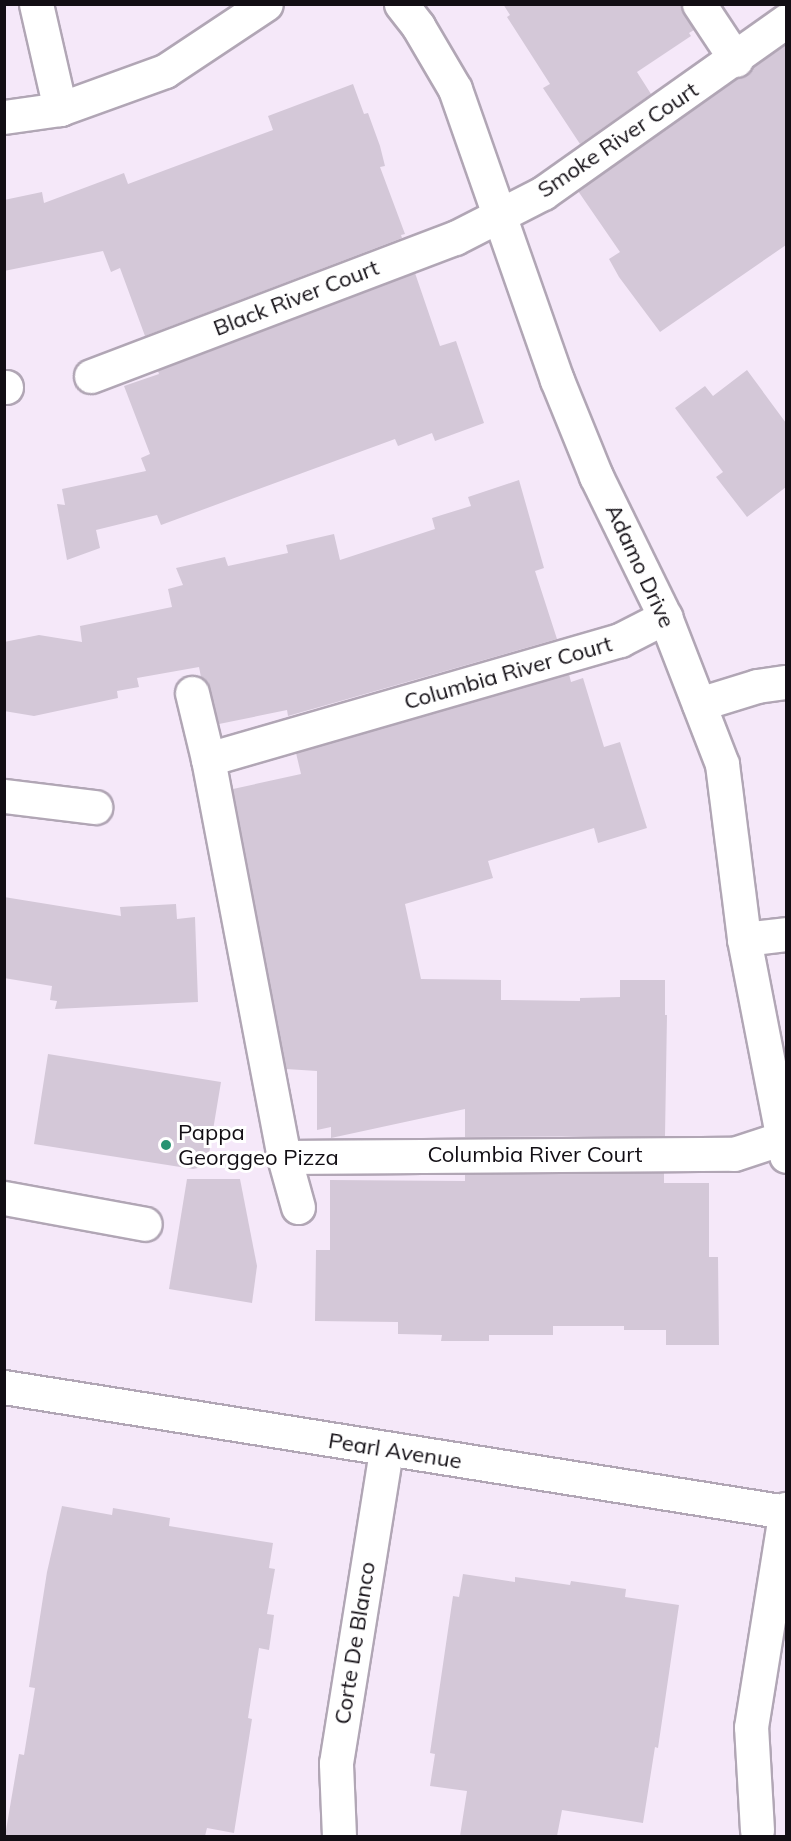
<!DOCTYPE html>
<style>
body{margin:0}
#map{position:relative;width:791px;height:1841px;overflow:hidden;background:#f5e8f9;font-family:Mulish,sans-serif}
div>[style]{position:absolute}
.building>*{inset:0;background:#d4c8d8}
.roads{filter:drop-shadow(2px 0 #b1a6b5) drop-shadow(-2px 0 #b1a6b5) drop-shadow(0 2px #b1a6b5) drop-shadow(0 -2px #b1a6b5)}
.minor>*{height:33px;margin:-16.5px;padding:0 16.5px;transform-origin:16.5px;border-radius:16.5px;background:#fff}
.dots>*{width:16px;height:16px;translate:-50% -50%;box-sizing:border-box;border:3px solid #fff;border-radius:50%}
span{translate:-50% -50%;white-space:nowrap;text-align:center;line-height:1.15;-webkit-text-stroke:6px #fff;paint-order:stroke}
.street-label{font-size:22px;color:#120e14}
.poi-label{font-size:22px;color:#120e14}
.left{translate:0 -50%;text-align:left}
.frame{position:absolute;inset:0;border:6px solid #120e14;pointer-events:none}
</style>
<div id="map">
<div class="building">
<div style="clip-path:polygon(503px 4px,680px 4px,694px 30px,689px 33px,691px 36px,637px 72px,651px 94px,580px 144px,543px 88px,550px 84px,507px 17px,510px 15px)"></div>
<div style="clip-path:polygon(786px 45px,786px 245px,660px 332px,619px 277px,609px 259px,620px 252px,578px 191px)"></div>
<div style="clip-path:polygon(353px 84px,364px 114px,368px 113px,380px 146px,385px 166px,380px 167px,405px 234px,401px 235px,402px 238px,145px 336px,120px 268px,111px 272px,103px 251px,4px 271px,4px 200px,42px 192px,44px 203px,124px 173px,128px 184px,273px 130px,268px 116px)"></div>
<div style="clip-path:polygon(415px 273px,440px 346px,456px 341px,484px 423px,435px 441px,432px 433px,398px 446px,395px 439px,161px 525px,157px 515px,96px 530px,100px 548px,67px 560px,57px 504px,65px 505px,62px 489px,146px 471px,141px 458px,150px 454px,124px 386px,159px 374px,158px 371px)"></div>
<div style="clip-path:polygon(747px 370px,786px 423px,786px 487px,747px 517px,716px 477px,723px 472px,675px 408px,705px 386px,713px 396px)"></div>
<div style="clip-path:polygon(519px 480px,544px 568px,535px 571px,557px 639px,288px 716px,287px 710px,219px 724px,210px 689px,201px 677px,199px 667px,137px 678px,139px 687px,117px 691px,118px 698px,34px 716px,4px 711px,4px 642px,39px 635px,82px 642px,80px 626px,172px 607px,168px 589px,183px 585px,176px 568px,225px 557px,228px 566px,288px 553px,286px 545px,334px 534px,340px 560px,435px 529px,432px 518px,471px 506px,468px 497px)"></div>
<div style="clip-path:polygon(569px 674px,571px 682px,583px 678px,604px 747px,620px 742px,647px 828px,598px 843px,594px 828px,488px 861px,493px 878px,405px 904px,421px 979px,501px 980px,501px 1000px,580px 1001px,580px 998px,620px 997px,620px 980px,665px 980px,665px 1015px,667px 1015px,665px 1136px,465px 1137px,465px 1109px,331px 1138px,331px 1127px,317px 1130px,317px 1071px,286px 1069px,233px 789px,301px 774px,296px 753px)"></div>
<div style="clip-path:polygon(4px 897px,121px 916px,120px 907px,176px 904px,177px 919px,195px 917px,198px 1002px,55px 1009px,57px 1001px,50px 1000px,52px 986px,4px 978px)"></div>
<div style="clip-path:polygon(48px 1054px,221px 1082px,207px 1166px,193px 1169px,34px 1144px)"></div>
<div style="clip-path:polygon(664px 1173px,664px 1183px,709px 1183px,709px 1257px,718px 1257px,719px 1345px,666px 1345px,666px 1330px,624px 1330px,624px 1326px,553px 1326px,553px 1335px,489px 1335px,489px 1341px,441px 1341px,442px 1335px,398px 1334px,398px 1322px,315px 1321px,316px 1250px,330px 1250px,330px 1180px,465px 1181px,465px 1175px)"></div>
<div style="clip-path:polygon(187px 1179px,240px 1179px,257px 1266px,252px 1303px,169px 1289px)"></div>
<div style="clip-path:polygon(62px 1506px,112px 1515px,113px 1508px,170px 1518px,169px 1526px,273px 1543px,269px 1568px,275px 1569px,267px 1614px,274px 1615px,269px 1650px,259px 1648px,248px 1718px,252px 1719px,234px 1833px,207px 1828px,205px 1836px,5px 1836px,19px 1754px,24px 1755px,35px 1688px,29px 1687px,47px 1572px)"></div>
<div style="clip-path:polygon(463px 1574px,515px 1582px,515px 1577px,570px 1585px,571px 1581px,626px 1589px,625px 1597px,679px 1605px,658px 1748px,655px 1747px,643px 1823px,562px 1810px,557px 1836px,460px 1836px,467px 1791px,430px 1786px,435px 1754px,430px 1753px,453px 1596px,459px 1597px)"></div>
</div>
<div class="roads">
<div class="minor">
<div style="left:36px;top:4px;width:108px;rotate:77.1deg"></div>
<div style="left:401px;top:4px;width:28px;rotate:52deg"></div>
<div style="left:418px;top:26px;width:73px;rotate:59.6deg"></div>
<div style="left:455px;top:89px;width:308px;rotate:70.7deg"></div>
<div style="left:557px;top:380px;width:104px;rotate:67.9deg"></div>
<div style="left:596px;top:476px;width:157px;rotate:63.9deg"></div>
<div style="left:665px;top:617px;width:158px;rotate:68.8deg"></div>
<div style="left:722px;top:764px;width:176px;rotate:82.8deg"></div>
<div style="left:744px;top:939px;width:221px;rotate:79deg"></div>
<div style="left:699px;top:4px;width:67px;rotate:56.5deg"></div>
<div style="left:4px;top:117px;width:57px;rotate:-8.1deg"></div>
<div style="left:60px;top:109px;width:112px;rotate:-19.9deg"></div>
<div style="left:165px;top:71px;width:121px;rotate:-33.6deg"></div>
<div style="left:91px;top:376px;width:389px;rotate:-20.8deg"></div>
<div style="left:455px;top:238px;width:99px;rotate:-27.1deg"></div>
<div style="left:543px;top:193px;width:298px;rotate:-35.3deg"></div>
<div style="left:4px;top:387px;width:2px"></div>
<div style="left:192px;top:693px;width:68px;rotate:76.4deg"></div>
<div style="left:208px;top:759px;width:405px;rotate:79.2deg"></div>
<div style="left:284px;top:1157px;width:52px;rotate:74.4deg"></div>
<div style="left:699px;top:704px;width:61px;rotate:-17.2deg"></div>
<div style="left:757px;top:686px;width:29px;rotate:-8deg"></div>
<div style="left:208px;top:759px;width:429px;rotate:-16.1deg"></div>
<div style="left:620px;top:640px;width:51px;rotate:-27.1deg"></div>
<div style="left:4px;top:796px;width:92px;rotate:6.9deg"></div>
<div style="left:744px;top:939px;width:42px;rotate:-6.8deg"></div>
<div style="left:284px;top:1157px;width:450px;rotate:-0.4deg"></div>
<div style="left:734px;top:1154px;width:55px;rotate:-18.1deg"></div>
<div style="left:4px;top:1198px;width:143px;rotate:10.4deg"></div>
<div style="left:4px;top:1387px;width:792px;rotate:9.08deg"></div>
<div style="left:757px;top:1830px;width:103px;rotate:-93.3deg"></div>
<div style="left:751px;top:1727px;width:221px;rotate:-80.9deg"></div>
<div style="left:339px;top:1836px;width:73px;rotate:-92.4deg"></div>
<div style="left:336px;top:1763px;width:317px;rotate:-80.9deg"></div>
</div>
</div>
<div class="dots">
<div style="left:166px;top:1145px;background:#269372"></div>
</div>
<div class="street-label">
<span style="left:618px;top:140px;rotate:-34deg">Smoke River Court</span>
<span style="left:296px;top:298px;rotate:-21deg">Black River Court</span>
<span style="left:640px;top:566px;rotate:65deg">Adamo Drive</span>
<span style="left:508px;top:673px;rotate:-16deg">Columbia River Court</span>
<span style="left:535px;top:1155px">Columbia River Court</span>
<span style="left:395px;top:1451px;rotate:9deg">Pearl Avenue</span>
<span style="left:355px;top:1643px;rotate:-81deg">Corte De Blanco</span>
</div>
<div class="poi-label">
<span class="left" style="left:178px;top:1145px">Pappa<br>Georggeo Pizza</span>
</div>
<div class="frame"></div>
</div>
